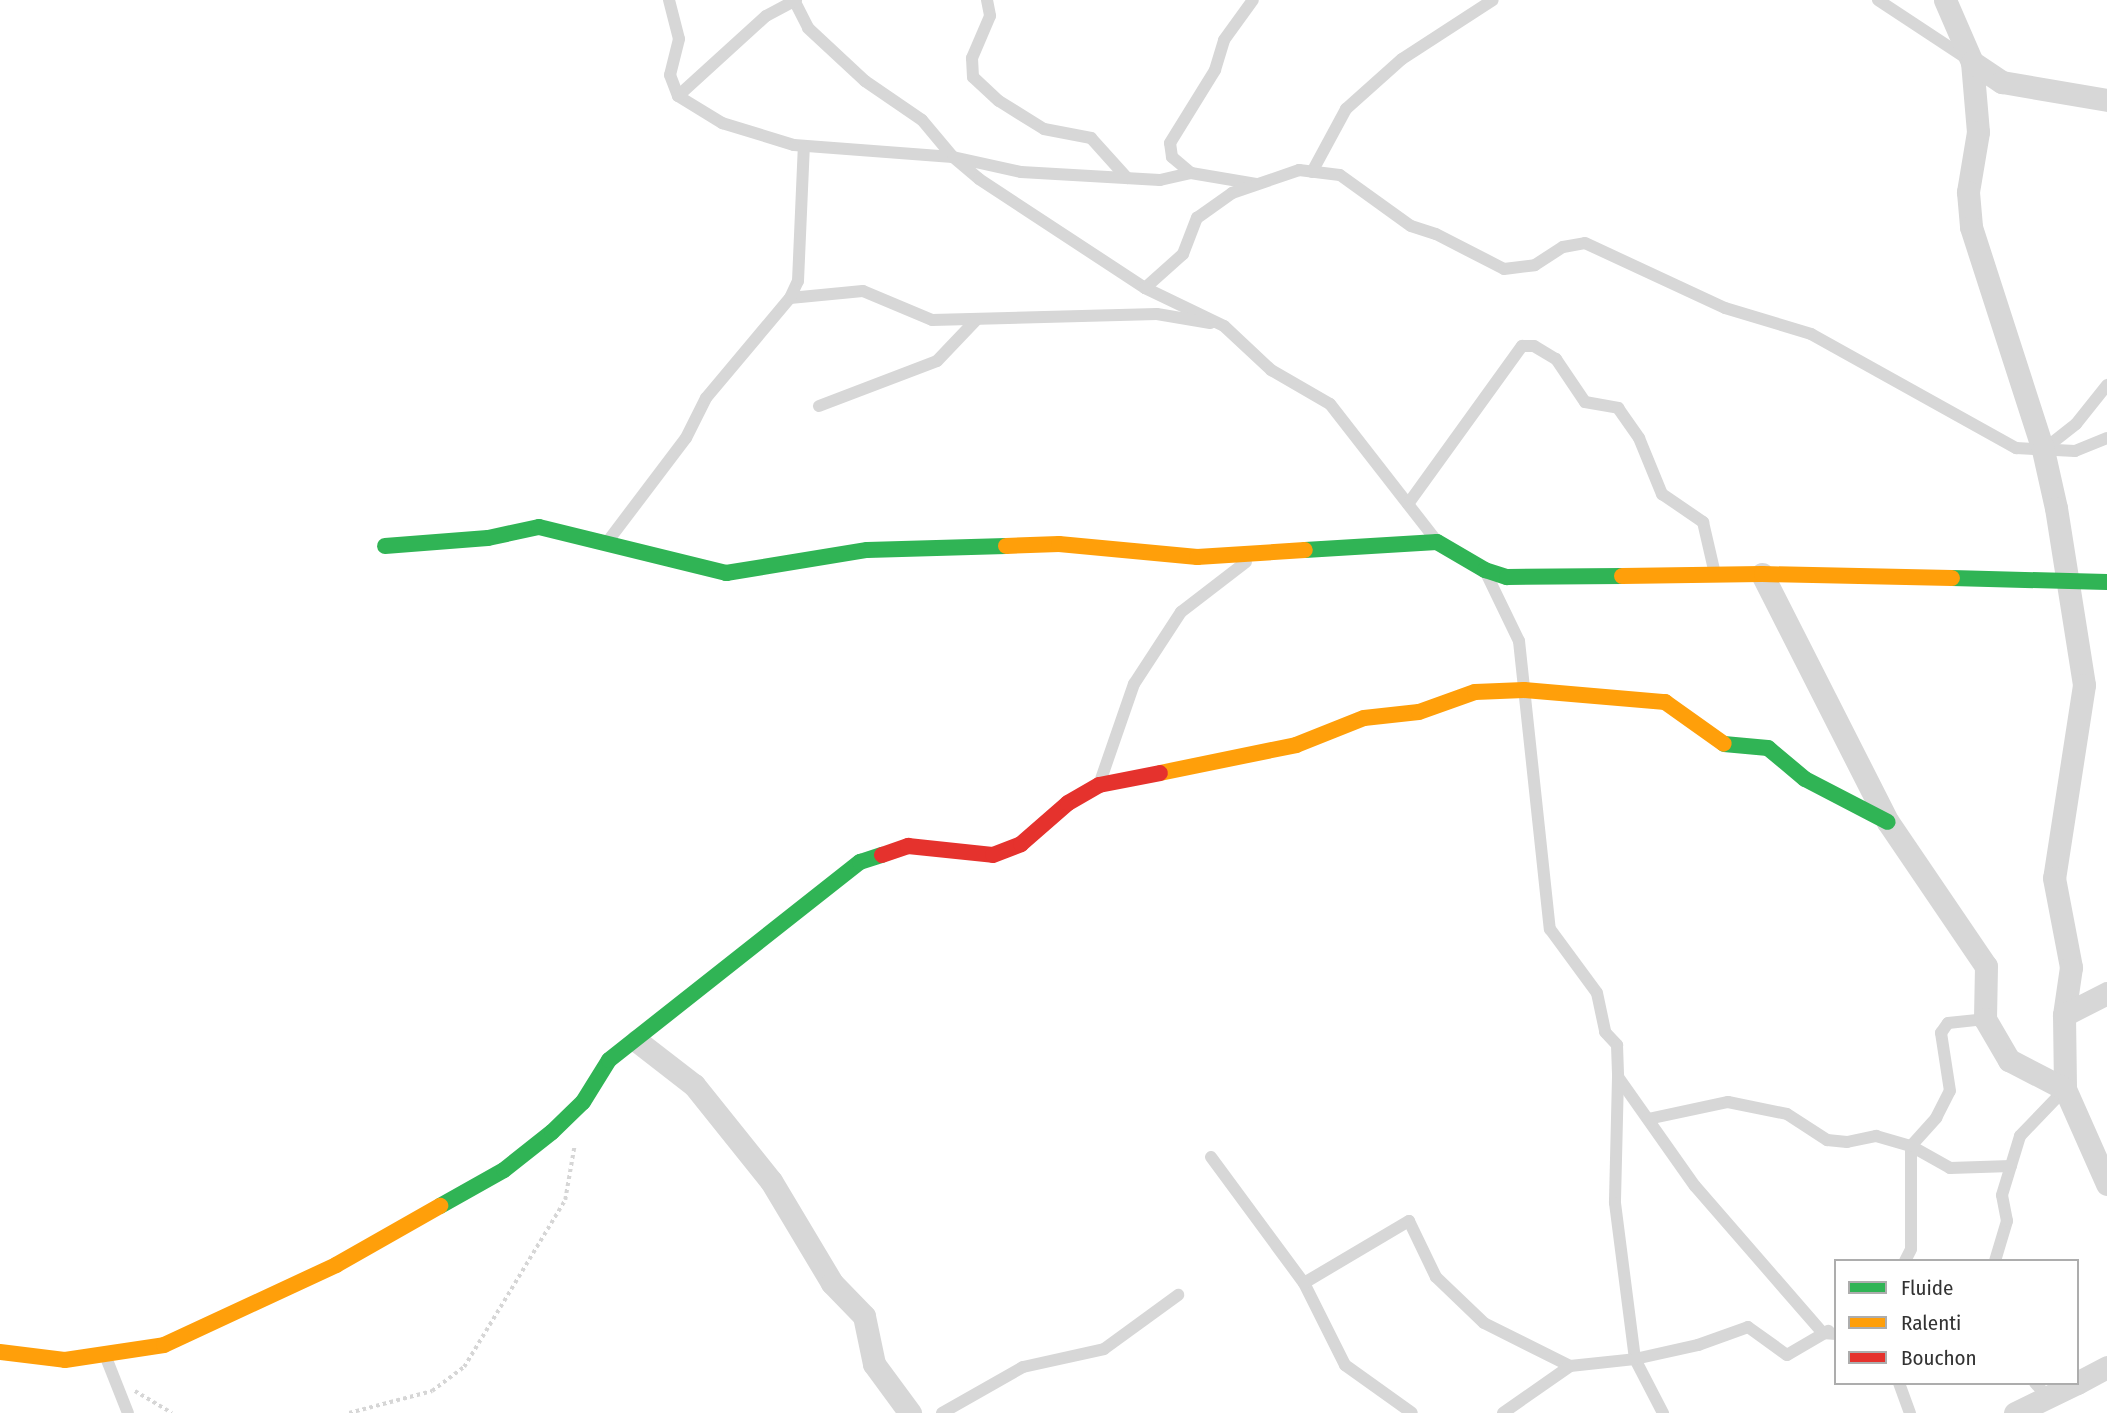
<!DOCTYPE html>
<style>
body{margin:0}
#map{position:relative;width:2107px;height:1413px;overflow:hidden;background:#fff;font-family:"Fira Sans Condensed",sans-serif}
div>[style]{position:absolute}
.path>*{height:3.5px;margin-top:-1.75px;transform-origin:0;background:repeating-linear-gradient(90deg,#d6d6d6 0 3.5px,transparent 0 7px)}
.lane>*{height:12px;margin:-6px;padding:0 6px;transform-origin:6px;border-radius:6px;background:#d7d7d7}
.street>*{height:23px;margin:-11.5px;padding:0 11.5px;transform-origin:11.5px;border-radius:11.5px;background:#d7d7d7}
.fast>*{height:16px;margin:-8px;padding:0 8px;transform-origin:8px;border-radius:8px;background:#30b455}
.slow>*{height:16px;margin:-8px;padding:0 8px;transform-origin:8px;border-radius:8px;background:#ff9f0a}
.jam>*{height:16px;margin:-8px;padding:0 8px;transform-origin:8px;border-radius:8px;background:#e5322d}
span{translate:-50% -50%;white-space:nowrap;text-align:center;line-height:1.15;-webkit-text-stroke:7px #fff;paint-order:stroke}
.legend{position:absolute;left:1834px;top:1259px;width:245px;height:126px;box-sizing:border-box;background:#fff;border:2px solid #adadad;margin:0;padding:9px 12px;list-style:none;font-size:21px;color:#333}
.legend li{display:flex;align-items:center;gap:14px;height:35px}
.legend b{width:35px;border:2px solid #adadad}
</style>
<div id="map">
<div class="path">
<div style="left:135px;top:1391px;width:43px;rotate:30.7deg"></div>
<div style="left:349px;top:1413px;width:86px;rotate:-14.8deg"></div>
<div style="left:432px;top:1391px;width:40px;rotate:-37deg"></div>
<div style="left:464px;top:1367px;width:195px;rotate:-58.8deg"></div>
<div style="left:565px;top:1200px;width:53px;rotate:-80.2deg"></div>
</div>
<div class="lane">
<div style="left:669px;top:0;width:40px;rotate:75.6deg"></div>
<div style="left:679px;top:39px;width:37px;rotate:104deg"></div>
<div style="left:670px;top:75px;width:22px;rotate:69deg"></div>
<div style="left:678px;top:96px;width:52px;rotate:31.5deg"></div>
<div style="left:722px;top:123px;width:75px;rotate:17deg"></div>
<div style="left:794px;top:145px;width:159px;rotate:4.3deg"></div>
<div style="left:953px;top:157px;width:70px;rotate:12.4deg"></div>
<div style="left:1021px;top:172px;width:139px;rotate:3.3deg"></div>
<div style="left:1160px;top:180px;width:32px;rotate:-13deg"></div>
<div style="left:1191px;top:173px;width:66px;rotate:9.6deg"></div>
<div style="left:794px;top:0;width:31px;rotate:63deg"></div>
<div style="left:808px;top:28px;width:78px;rotate:42.9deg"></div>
<div style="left:865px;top:81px;width:69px;rotate:34.4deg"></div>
<div style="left:922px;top:120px;width:48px;rotate:50deg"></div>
<div style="left:953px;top:157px;width:34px;rotate:40deg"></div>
<div style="left:979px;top:179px;width:199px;rotate:33.3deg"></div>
<div style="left:1145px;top:288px;width:88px;rotate:25.7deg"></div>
<div style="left:1224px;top:326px;width:64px;rotate:43.1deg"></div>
<div style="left:1271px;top:370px;width:68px;rotate:30deg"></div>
<div style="left:1330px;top:404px;width:171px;rotate:52.1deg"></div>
<div style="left:987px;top:0;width:16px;rotate:79deg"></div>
<div style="left:990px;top:16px;width:46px;rotate:113.2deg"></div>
<div style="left:972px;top:58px;width:19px;rotate:87deg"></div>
<div style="left:973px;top:77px;width:35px;rotate:43deg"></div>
<div style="left:999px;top:101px;width:53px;rotate:31.9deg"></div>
<div style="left:1044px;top:129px;width:48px;rotate:10.8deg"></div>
<div style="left:1091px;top:138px;width:54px;rotate:48deg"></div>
<div style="left:1878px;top:0;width:109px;rotate:33.4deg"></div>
<div style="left:678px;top:96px;width:119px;rotate:-42.3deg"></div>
<div style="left:766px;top:16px;width:34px;rotate:-28deg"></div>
<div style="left:1312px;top:172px;width:72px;rotate:-61.6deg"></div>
<div style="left:1346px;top:109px;width:75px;rotate:-41.8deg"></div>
<div style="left:1402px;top:59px;width:108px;rotate:-33deg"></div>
<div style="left:1191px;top:173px;width:25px;rotate:-140deg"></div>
<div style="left:1172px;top:157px;width:14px;rotate:-98deg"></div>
<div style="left:1170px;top:143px;width:86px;rotate:-58.3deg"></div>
<div style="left:1215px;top:70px;width:31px;rotate:-73deg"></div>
<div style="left:1224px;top:40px;width:49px;rotate:-54.1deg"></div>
<div style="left:1145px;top:288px;width:51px;rotate:-41.8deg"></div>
<div style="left:1183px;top:254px;width:39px;rotate:-69deg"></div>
<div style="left:1197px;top:218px;width:43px;rotate:-35.5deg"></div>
<div style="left:1232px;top:193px;width:71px;rotate:-18.9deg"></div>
<div style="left:1299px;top:170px;width:41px;rotate:7deg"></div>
<div style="left:1340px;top:175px;width:87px;rotate:35.7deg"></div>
<div style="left:1411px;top:226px;width:26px;rotate:18deg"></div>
<div style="left:1436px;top:234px;width:76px;rotate:27.2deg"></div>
<div style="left:1504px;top:269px;width:31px;rotate:-7deg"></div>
<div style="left:1535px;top:265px;width:33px;rotate:-33deg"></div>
<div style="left:1563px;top:247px;width:22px;rotate:-10deg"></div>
<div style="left:1585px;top:243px;width:154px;rotate:24.9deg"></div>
<div style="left:1725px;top:308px;width:90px;rotate:16.8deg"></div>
<div style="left:1811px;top:334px;width:235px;rotate:29.1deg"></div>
<div style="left:2016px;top:448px;width:59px;rotate:2.9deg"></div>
<div style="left:2075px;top:451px;width:35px;rotate:-22deg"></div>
<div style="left:790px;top:298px;width:73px;rotate:-5.5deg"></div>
<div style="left:863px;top:291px;width:75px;rotate:22.8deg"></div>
<div style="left:932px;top:320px;width:225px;rotate:-1.5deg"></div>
<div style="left:1157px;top:314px;width:54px;rotate:9.6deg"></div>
<div style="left:819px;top:406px;width:126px;rotate:-20.9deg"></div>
<div style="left:937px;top:361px;width:58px;rotate:-46.4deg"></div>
<div style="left:2043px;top:450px;width:42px;rotate:-38.2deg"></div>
<div style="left:2076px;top:424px;width:50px;rotate:-51.5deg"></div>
<div style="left:1408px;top:504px;width:195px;rotate:-54.2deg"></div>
<div style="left:1522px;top:346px;width:12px"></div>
<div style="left:1534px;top:346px;width:26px;rotate:31deg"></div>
<div style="left:1556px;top:359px;width:52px;rotate:56deg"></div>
<div style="left:1585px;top:402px;width:34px;rotate:10deg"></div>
<div style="left:1618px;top:408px;width:37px;rotate:55deg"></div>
<div style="left:1639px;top:438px;width:61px;rotate:67.7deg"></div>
<div style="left:1662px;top:494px;width:50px;rotate:34.3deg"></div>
<div style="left:1703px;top:522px;width:53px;rotate:77deg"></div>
<div style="left:608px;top:541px;width:129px;rotate:-52.9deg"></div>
<div style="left:686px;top:438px;width:45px;rotate:-63.4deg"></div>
<div style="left:706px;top:398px;width:131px;rotate:-50deg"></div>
<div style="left:790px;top:298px;width:19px;rotate:-65deg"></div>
<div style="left:798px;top:281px;width:135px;rotate:-87.5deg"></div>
<div style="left:1488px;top:577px;width:71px;rotate:64.2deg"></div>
<div style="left:1519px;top:641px;width:290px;rotate:83.9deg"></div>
<div style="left:1550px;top:929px;width:79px;rotate:53.7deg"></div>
<div style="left:1597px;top:993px;width:40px;rotate:78deg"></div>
<div style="left:1605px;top:1032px;width:18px;rotate:47deg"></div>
<div style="left:1617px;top:1045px;width:32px;rotate:88deg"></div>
<div style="left:1618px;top:1077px;width:133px;rotate:54.8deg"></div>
<div style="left:1695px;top:1186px;width:195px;rotate:49deg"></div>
<div style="left:1823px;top:1333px;width:13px;rotate:4deg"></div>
<div style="left:1100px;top:782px;width:104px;rotate:-70.9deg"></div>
<div style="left:1134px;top:684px;width:86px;rotate:-56.9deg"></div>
<div style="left:1181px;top:612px;width:82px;rotate:-37.6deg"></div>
<div style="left:1618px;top:1077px;width:126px;rotate:91.4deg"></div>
<div style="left:1615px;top:1203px;width:157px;rotate:82.7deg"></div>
<div style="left:1635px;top:1359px;width:61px;rotate:62.6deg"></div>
<div style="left:1648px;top:1119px;width:82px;rotate:-12deg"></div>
<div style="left:1728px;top:1102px;width:60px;rotate:11.5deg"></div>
<div style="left:1787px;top:1114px;width:48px;rotate:33deg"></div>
<div style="left:1827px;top:1140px;width:20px;rotate:6deg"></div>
<div style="left:1847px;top:1142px;width:30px;rotate:-12deg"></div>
<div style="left:1876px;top:1136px;width:36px;rotate:16deg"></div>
<div style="left:1911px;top:1146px;width:45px;rotate:29.4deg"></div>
<div style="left:1950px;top:1168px;width:61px;rotate:-1.9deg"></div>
<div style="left:1211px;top:1157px;width:157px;rotate:53.6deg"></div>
<div style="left:1304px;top:1283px;width:92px;rotate:63.4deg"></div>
<div style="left:1345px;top:1365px;width:82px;rotate:35.6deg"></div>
<div style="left:1905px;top:1261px;width:13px;rotate:-63deg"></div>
<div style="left:1911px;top:1249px;width:103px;rotate:-90deg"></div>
<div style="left:1911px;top:1146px;width:38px;rotate:-48deg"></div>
<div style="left:1936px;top:1118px;width:30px;rotate:-63deg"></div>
<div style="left:1950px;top:1091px;width:59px;rotate:-98.8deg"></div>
<div style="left:1941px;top:1033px;width:12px;rotate:-55deg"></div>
<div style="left:1948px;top:1023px;width:37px;rotate:-6deg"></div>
<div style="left:1995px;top:1261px;width:42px;rotate:-73.3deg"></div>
<div style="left:2007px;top:1221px;width:26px;rotate:-101deg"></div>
<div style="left:2002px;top:1195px;width:62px;rotate:-73deg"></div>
<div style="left:2020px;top:1136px;width:65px;rotate:-46.2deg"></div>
<div style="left:1304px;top:1283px;width:122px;rotate:-30.6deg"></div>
<div style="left:1409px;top:1221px;width:62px;rotate:64.3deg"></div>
<div style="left:1436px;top:1277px;width:66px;rotate:43.8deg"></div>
<div style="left:1484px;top:1323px;width:96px;rotate:26.6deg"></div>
<div style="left:105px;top:1355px;width:62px;rotate:68.4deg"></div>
<div style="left:1899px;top:1383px;width:32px;rotate:70deg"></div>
<div style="left:2035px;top:1383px;width:21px;rotate:47deg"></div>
<div style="left:942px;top:1413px;width:93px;rotate:-29.6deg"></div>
<div style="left:1023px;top:1367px;width:83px;rotate:-12.5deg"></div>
<div style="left:1104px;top:1349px;width:92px;rotate:-36.1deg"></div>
<div style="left:1503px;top:1413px;width:82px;rotate:-35deg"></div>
<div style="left:1570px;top:1366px;width:65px;rotate:-6.1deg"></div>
<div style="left:1635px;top:1359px;width:65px;rotate:-12.5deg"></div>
<div style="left:1698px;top:1345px;width:53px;rotate:-19.8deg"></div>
<div style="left:1748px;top:1327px;width:48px;rotate:35.7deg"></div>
<div style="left:1787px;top:1355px;width:48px;rotate:-30.3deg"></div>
</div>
<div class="street">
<div style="left:1945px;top:0;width:68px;rotate:66.5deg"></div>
<div style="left:1972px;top:62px;width:70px;rotate:85.1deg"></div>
<div style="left:1978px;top:132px;width:61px;rotate:99.5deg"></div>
<div style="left:1968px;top:192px;width:35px;rotate:85deg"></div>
<div style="left:1971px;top:227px;width:234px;rotate:72.1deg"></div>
<div style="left:2043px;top:450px;width:59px;rotate:77.4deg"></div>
<div style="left:2056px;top:508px;width:179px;rotate:81deg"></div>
<div style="left:2084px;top:685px;width:195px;rotate:98.8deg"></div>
<div style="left:2054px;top:878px;width:91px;rotate:79.2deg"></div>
<div style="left:2071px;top:967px;width:49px;rotate:98.3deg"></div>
<div style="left:2064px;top:1015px;width:74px;rotate:89.2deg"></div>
<div style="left:2065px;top:1089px;width:104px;rotate:66.1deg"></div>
<div style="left:1972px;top:62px;width:36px;rotate:34deg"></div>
<div style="left:2002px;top:82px;width:107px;rotate:9.7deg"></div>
<div style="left:1762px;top:574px;width:278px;rotate:63.1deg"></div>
<div style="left:1888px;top:822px;width:174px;rotate:55.8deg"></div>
<div style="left:1986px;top:966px;width:53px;rotate:91.1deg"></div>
<div style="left:1985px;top:1019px;width:48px;rotate:59.7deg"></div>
<div style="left:2009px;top:1060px;width:63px;rotate:27.4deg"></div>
<div style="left:2064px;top:1015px;width:48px;rotate:-27.1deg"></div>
<div style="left:637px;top:1041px;width:72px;rotate:37.7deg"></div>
<div style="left:694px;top:1085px;width:123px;rotate:51.3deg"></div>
<div style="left:771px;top:1181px;width:119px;rotate:59.1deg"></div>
<div style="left:832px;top:1283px;width:46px;rotate:45.9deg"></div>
<div style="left:864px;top:1316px;width:49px;rotate:78.2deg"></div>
<div style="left:874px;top:1364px;width:61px;rotate:53.7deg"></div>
<div style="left:2077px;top:1383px;width:34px;rotate:-28deg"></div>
<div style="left:2015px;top:1413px;width:69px;rotate:-25.8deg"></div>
</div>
<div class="fast">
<div style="left:385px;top:546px;width:103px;rotate:-4.4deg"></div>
<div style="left:488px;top:538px;width:52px;rotate:-12.2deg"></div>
<div style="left:539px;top:527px;width:193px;rotate:13.8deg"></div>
<div style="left:726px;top:573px;width:143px;rotate:-9.3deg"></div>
<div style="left:867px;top:550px;width:139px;rotate:-1.6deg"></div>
<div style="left:1305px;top:550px;width:132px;rotate:-3.5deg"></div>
<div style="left:1437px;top:542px;width:56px;rotate:30.3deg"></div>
<div style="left:1485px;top:570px;width:23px;rotate:18deg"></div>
<div style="left:1507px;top:577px;width:115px;rotate:-0.5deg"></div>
<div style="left:1952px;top:578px;width:155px;rotate:1.5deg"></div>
<div style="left:1724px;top:744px;width:44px;rotate:5.2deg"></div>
<div style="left:1768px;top:748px;width:48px;rotate:40deg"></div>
<div style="left:1805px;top:779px;width:93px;rotate:27.4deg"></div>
<div style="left:440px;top:1206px;width:73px;rotate:-29.4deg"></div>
<div style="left:504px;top:1170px;width:61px;rotate:-38.4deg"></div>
<div style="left:552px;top:1132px;width:43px;rotate:-44.1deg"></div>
<div style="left:583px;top:1102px;width:49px;rotate:-58.2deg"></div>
<div style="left:609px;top:1060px;width:320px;rotate:-38.3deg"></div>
<div style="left:860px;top:862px;width:23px;rotate:-18deg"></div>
</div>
<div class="slow">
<div style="left:1006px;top:546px;width:53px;rotate:-2.2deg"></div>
<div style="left:1059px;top:544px;width:139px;rotate:5.4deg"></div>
<div style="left:1197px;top:557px;width:108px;rotate:-3.7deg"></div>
<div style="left:1622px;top:576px;width:140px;rotate:-0.8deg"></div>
<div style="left:1762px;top:574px;width:190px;rotate:1.2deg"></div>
<div style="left:1160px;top:773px;width:139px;rotate:-11.6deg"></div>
<div style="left:1296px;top:745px;width:73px;rotate:-21.7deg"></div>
<div style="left:1364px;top:718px;width:55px;rotate:-6.2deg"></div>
<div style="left:1419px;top:712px;width:59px;rotate:-19.7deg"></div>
<div style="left:1475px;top:692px;width:49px;rotate:-2.3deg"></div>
<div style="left:1524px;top:690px;width:142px;rotate:4.9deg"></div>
<div style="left:1665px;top:702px;width:72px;rotate:35.4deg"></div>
<div style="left:0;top:1352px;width:65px;rotate:7deg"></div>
<div style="left:65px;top:1360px;width:100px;rotate:-8.6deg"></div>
<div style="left:164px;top:1345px;width:190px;rotate:-24.9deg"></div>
<div style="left:336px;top:1265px;width:120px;rotate:-29.6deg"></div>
</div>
<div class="jam">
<div style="left:882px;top:855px;width:28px;rotate:-19deg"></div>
<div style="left:908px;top:846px;width:85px;rotate:6deg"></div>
<div style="left:993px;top:855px;width:30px;rotate:-21deg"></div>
<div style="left:1021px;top:844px;width:62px;rotate:-41.1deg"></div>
<div style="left:1068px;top:803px;width:36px;rotate:-30deg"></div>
<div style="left:1099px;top:785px;width:62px;rotate:-11.1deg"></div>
</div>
<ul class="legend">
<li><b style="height:9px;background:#30b455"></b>Fluide</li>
<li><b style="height:9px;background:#ff9f0a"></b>Ralenti</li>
<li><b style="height:9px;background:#e5322d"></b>Bouchon</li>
</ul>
</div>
